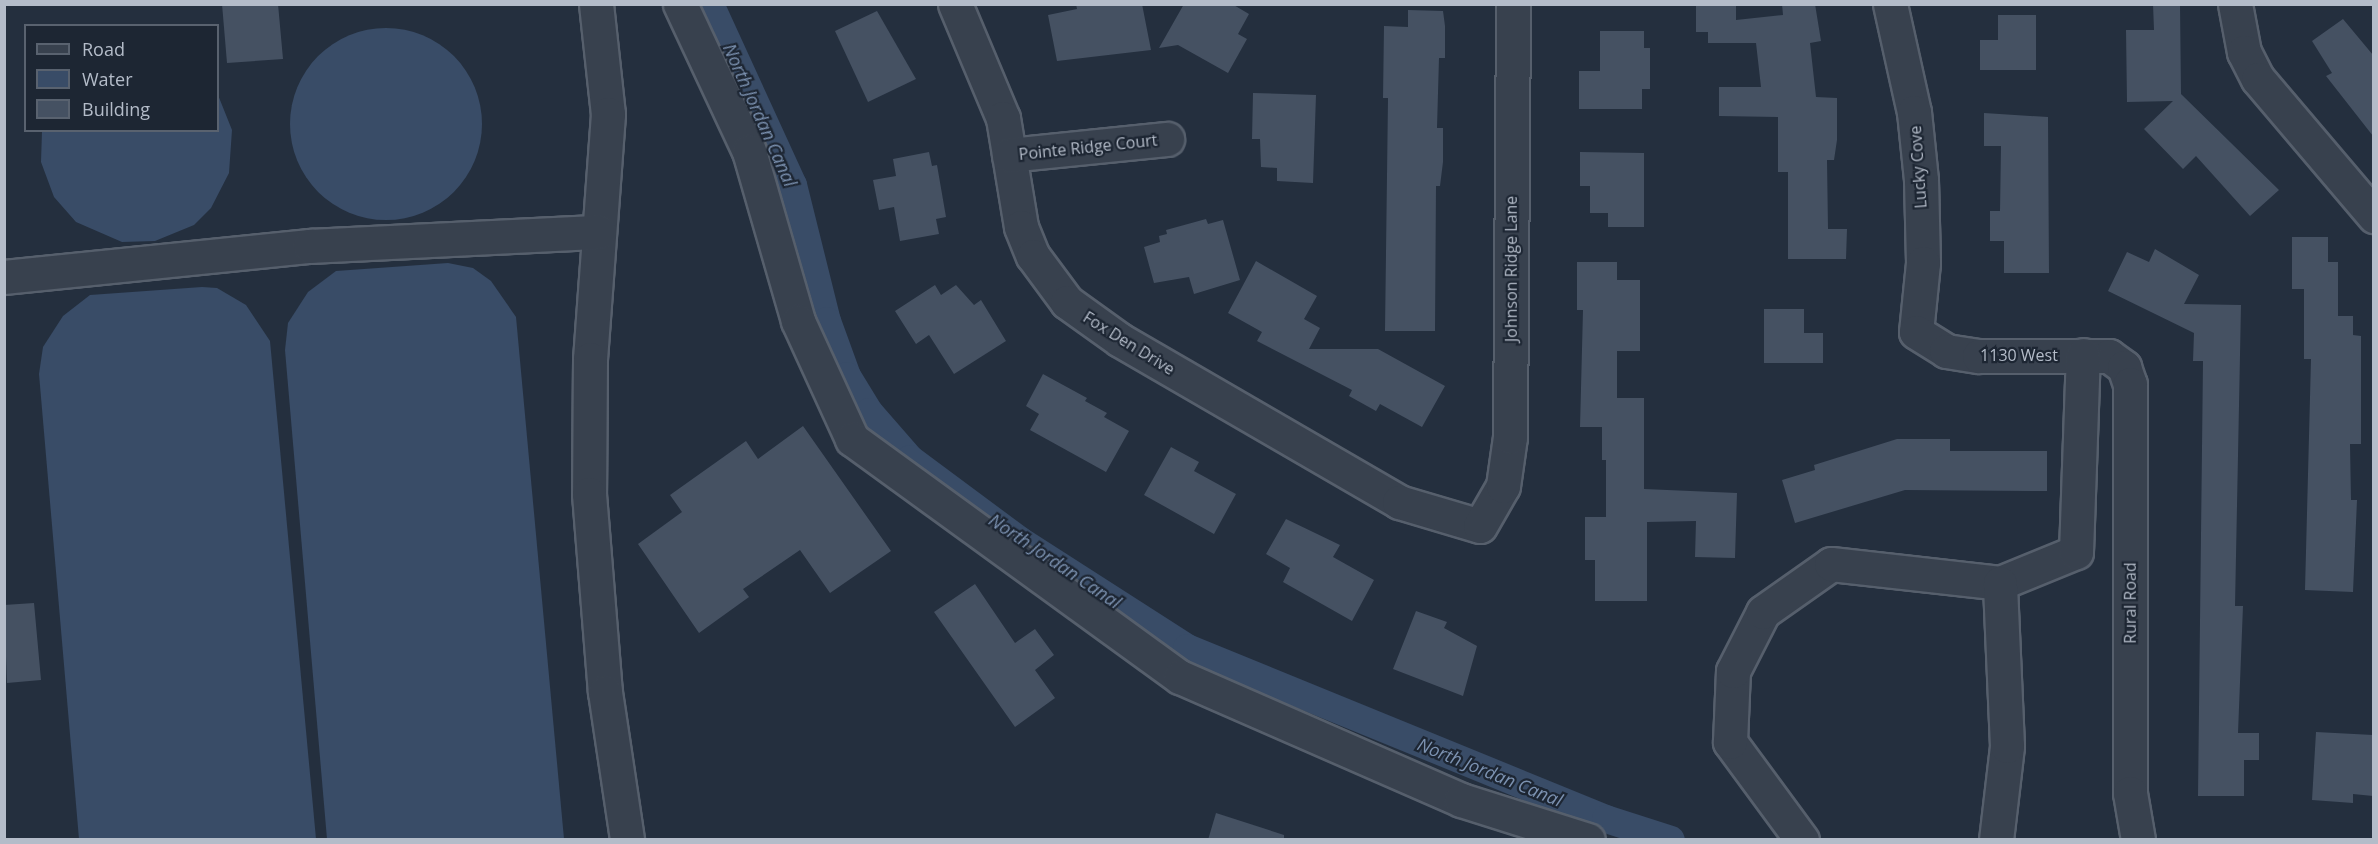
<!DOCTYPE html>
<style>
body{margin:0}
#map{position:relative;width:2378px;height:844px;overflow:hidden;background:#242f3e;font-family:"Open Sans",sans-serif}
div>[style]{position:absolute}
.water>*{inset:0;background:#394c67}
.round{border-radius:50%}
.canal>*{height:28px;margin:-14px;padding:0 14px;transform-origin:14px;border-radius:14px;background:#394c67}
.building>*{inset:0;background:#455162}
.roads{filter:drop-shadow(2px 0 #565f6c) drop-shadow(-2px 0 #565f6c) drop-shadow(0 2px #565f6c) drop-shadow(0 -2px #565f6c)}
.minor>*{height:33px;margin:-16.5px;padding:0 16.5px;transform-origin:16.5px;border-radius:16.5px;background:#38414e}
span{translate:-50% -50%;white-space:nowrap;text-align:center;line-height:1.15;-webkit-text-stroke:4.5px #1d2633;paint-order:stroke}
.street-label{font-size:16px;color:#b4bcc9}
.water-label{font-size:18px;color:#7c92b1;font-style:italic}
.frame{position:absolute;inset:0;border:6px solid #b4bcc9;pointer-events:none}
.legend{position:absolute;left:24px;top:24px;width:195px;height:108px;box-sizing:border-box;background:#1d2633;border:2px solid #59626f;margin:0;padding:8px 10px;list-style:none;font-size:18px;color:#b4bcc9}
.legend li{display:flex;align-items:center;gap:12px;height:30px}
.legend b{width:30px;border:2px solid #59626f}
</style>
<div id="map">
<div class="water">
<div class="round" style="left:290px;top:28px;width:192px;height:192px"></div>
<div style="clip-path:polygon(218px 95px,232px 130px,229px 173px,211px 208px,194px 225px,155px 241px,122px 242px,76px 222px,54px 197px,41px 162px,42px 131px,218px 130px)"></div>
<div style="clip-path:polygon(448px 263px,473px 268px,491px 281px,516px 317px,564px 839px,327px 839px,285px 350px,288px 323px,308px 292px,336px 271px)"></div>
<div style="clip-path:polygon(202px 287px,217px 288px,246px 305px,270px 341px,316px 839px,79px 839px,39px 374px,43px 347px,63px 316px,90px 295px)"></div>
</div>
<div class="canal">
<div style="left:710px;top:4px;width:199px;rotate:65.4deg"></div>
<div style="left:793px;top:185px;width:140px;rotate:76deg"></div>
<div style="left:827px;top:321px;width:59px;rotate:70deg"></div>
<div style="left:847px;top:376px;width:42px;rotate:58.6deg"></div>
<div style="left:869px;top:412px;width:62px;rotate:48.9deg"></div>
<div style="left:910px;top:459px;width:136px;rotate:36.6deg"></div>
<div style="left:1019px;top:540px;width:200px;rotate:32.7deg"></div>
<div style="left:1187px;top:648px;width:453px;rotate:22.2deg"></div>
<div style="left:1606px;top:819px;width:68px;rotate:17.9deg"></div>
</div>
<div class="building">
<div style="clip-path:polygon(222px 4px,278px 4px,283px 59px,227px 63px)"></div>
<div style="clip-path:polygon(1076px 4px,1142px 4px,1151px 50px,1057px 61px,1048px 15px,1077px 9px)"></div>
<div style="clip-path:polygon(1184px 4px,1232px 4px,1249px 14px,1238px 34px,1247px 39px,1228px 73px,1178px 45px,1159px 48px)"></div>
<div style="clip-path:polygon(1696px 4px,1736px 4px,1736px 20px,1783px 15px,1782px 4px,1815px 4px,1821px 41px,1810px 43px,1816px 97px,1837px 98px,1837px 140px,1834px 160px,1827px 160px,1828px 229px,1847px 229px,1846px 259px,1788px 259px,1788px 172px,1778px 172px,1778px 117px,1719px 116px,1719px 87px,1761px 87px,1756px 43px,1708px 43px,1708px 32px,1696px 32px)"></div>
<div style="clip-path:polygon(2153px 4px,2180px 4px,2181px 94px,2279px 190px,2250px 216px,2196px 156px,2183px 169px,2144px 129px,2173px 101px,2127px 102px,2126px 30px,2154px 30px)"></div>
<div style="clip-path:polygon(1408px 10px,1443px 11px,1445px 26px,1445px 58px,1439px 58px,1437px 128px,1443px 128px,1443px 162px,1440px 186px,1436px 186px,1435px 331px,1385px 331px,1388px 98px,1383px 98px,1384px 26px,1408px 27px)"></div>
<div style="clip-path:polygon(877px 11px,916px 79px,868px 102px,835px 31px)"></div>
<div style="clip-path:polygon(1998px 15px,2036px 15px,2036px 70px,1980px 70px,1980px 40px,1998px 40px)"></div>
<div style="clip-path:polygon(2343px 19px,2373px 55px,2373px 136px,2326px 76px,2332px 73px,2312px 41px)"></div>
<div style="clip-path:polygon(1600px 31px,1644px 31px,1644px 48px,1650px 48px,1650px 89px,1642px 89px,1642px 109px,1579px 109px,1579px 71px,1600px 71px)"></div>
<div style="clip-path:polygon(1253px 93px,1316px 95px,1313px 183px,1277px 181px,1277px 168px,1261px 167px,1260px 139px,1252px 139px)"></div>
<div style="clip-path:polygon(1984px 113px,2048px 117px,2049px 273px,2004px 273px,2004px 241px,1990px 241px,1990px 211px,2000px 211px,2001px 146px,1984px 146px)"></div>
<div style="clip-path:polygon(929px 152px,932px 166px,937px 165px,946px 217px,936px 219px,939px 234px,900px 241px,894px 207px,879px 210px,873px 180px,896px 176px,893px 159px)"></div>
<div style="clip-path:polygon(1580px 152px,1644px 153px,1644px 227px,1608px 227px,1608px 213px,1590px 213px,1590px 186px,1580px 186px)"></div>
<div style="clip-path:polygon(1206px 219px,1208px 224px,1223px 220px,1240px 280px,1194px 294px,1189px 277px,1154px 283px,1144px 247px,1160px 242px,1159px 236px,1167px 234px,1166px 230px)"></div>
<div style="clip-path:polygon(2292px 237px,2328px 237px,2328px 262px,2338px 262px,2338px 316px,2353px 316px,2353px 335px,2361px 336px,2361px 444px,2350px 444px,2351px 500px,2357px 500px,2353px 592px,2305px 590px,2311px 359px,2304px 359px,2304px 289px,2292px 289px)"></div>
<div style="clip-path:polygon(2155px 249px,2199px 275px,2184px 304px,2241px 305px,2235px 606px,2243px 606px,2238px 733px,2259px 733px,2259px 760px,2244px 760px,2244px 796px,2198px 796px,2203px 361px,2193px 361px,2194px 333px,2108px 291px,2127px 252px,2149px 262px)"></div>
<div style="clip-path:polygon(1256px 261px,1317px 296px,1304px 319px,1320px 328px,1309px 349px,1378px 349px,1445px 386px,1422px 427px,1380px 404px,1376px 411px,1349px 396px,1352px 390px,1257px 341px,1262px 332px,1228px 313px)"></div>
<div style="clip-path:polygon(1577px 262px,1617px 262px,1617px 280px,1640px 280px,1640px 351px,1617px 351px,1617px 398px,1644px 398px,1644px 489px,1737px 493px,1735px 558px,1695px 557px,1696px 521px,1647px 522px,1647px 601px,1595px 601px,1595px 560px,1585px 560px,1585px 517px,1606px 517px,1606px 460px,1602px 460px,1602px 427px,1580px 427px,1583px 310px,1577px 310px)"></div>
<div style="clip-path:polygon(935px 285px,941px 295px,956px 285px,974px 305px,981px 300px,1006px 341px,954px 374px,929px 335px,916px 344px,895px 311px)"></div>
<div style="clip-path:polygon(1764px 309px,1804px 309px,1804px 333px,1823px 333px,1823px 363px,1764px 363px)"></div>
<div style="clip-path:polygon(1043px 374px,1087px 398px,1085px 401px,1107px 413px,1104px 417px,1129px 431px,1106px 472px,1030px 430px,1039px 414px,1026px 406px)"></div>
<div style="clip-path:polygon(803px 426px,891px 551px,830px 593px,800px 550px,743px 589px,749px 597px,699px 633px,638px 544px,682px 512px,670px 495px,746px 441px,758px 459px)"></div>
<div style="clip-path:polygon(1897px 439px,1950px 439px,1950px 451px,2047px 451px,2047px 491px,1905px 490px,1795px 523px,1782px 480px,1815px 470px,1814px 465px)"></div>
<div style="clip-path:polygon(1171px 447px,1199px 462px,1194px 471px,1236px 494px,1214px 534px,1144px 495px)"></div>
<div style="clip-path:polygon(1286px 519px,1340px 545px,1333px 557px,1374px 580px,1352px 621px,1283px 582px,1290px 568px,1266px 554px)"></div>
<div style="clip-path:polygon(975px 584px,1015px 643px,1035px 629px,1054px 655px,1035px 670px,1055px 698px,1015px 727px,934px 612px)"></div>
<div style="clip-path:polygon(34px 603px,41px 680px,7px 683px,4px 605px)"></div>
<div style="clip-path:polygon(1416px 611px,1447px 622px,1444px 628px,1477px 646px,1463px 696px,1393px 669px)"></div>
<div style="clip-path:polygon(2316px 732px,2373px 735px,2373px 796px,2353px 794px,2353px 803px,2312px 800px)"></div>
<div style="clip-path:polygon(1216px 813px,1284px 835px,1284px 840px,1208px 840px)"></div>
</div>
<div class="roads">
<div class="minor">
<div style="left:596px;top:4px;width:111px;rotate:83.8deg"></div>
<div style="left:608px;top:114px;width:246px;rotate:94.2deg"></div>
<div style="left:590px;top:359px;width:135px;rotate:90.4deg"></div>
<div style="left:589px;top:494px;width:199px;rotate:85.4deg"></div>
<div style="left:605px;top:692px;width:150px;rotate:81.5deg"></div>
<div style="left:680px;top:4px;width:162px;rotate:64.9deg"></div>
<div style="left:749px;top:151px;width:177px;rotate:73.9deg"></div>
<div style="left:798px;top:321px;width:130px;rotate:65.4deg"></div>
<div style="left:852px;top:439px;width:405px;rotate:36deg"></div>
<div style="left:1180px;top:677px;width:307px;rotate:23.6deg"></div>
<div style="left:1461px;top:800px;width:133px;rotate:17.5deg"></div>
<div style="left:955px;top:4px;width:124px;rotate:67.2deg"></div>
<div style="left:1003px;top:118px;width:110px;rotate:80.6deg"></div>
<div style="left:1021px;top:227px;width:31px;rotate:68deg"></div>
<div style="left:1033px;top:256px;width:57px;rotate:53.5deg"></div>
<div style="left:1067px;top:302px;width:65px;rotate:35.6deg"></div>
<div style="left:1120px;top:340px;width:323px;rotate:30.1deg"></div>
<div style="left:1399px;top:502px;width:84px;rotate:16.5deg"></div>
<div style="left:1480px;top:526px;width:46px;rotate:-60.1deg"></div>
<div style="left:1503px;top:486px;width:49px;rotate:-81.9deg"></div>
<div style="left:1510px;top:437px;width:433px;rotate:-89.6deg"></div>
<div style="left:1890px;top:4px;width:111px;rotate:77.5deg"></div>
<div style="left:1914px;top:112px;width:68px;rotate:84.1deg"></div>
<div style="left:1921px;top:180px;width:83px;rotate:88.6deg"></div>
<div style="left:1923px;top:263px;width:69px;rotate:95.8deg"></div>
<div style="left:1916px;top:332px;width:36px;rotate:32deg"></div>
<div style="left:1946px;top:351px;width:33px;rotate:9deg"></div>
<div style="left:1979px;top:356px;width:130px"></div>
<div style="left:2109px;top:356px;width:19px;rotate:36deg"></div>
<div style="left:2124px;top:367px;width:18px;rotate:71deg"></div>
<div style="left:2130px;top:384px;width:409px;rotate:90deg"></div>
<div style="left:2130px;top:793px;width:48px;rotate:80.3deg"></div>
<div style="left:2235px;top:4px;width:49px;rotate:79.4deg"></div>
<div style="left:2244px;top:52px;width:30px;rotate:63deg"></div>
<div style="left:2258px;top:79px;width:180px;rotate:49.7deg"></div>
<div style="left:1009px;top:155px;width:159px;rotate:-5.8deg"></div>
<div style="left:4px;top:277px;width:308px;rotate:-5.8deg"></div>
<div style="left:310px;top:246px;width:289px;rotate:-2.8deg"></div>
<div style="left:1802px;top:840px;width:122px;rotate:-126.3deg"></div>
<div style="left:1730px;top:742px;width:71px;rotate:-87.6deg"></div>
<div style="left:1733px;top:671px;width:66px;rotate:-63deg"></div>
<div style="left:1763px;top:612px;width:83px;rotate:-35.2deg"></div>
<div style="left:1831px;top:564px;width:170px;rotate:6.4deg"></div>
<div style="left:2000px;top:583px;width:82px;rotate:-22.2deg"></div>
<div style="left:2076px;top:552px;width:197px;rotate:-88deg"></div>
<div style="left:1996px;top:840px;width:95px;rotate:-83.3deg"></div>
<div style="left:2007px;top:746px;width:163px;rotate:-92.5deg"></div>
</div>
</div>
<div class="street-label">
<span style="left:1088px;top:147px;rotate:-6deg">Pointe Ridge Court</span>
<span style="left:1918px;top:167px;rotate:-94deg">Lucky Cove</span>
<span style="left:1511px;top:269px;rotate:-90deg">Johnson Ridge Lane</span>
<span style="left:1129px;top:343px;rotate:32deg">Fox Den Drive</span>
<span style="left:2019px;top:355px">1130 West</span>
<span style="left:2130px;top:603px;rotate:-90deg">Rural Road</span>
</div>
<div class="water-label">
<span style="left:760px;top:115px;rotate:66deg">North Jordan Canal</span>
<span style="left:1055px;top:561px;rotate:34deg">North Jordan Canal</span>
<span style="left:1490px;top:772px;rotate:22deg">North Jordan Canal</span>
</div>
<div class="frame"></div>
<ul class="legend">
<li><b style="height:8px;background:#38414e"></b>Road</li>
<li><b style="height:16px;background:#394c67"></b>Water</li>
<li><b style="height:16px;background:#455162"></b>Building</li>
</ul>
</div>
